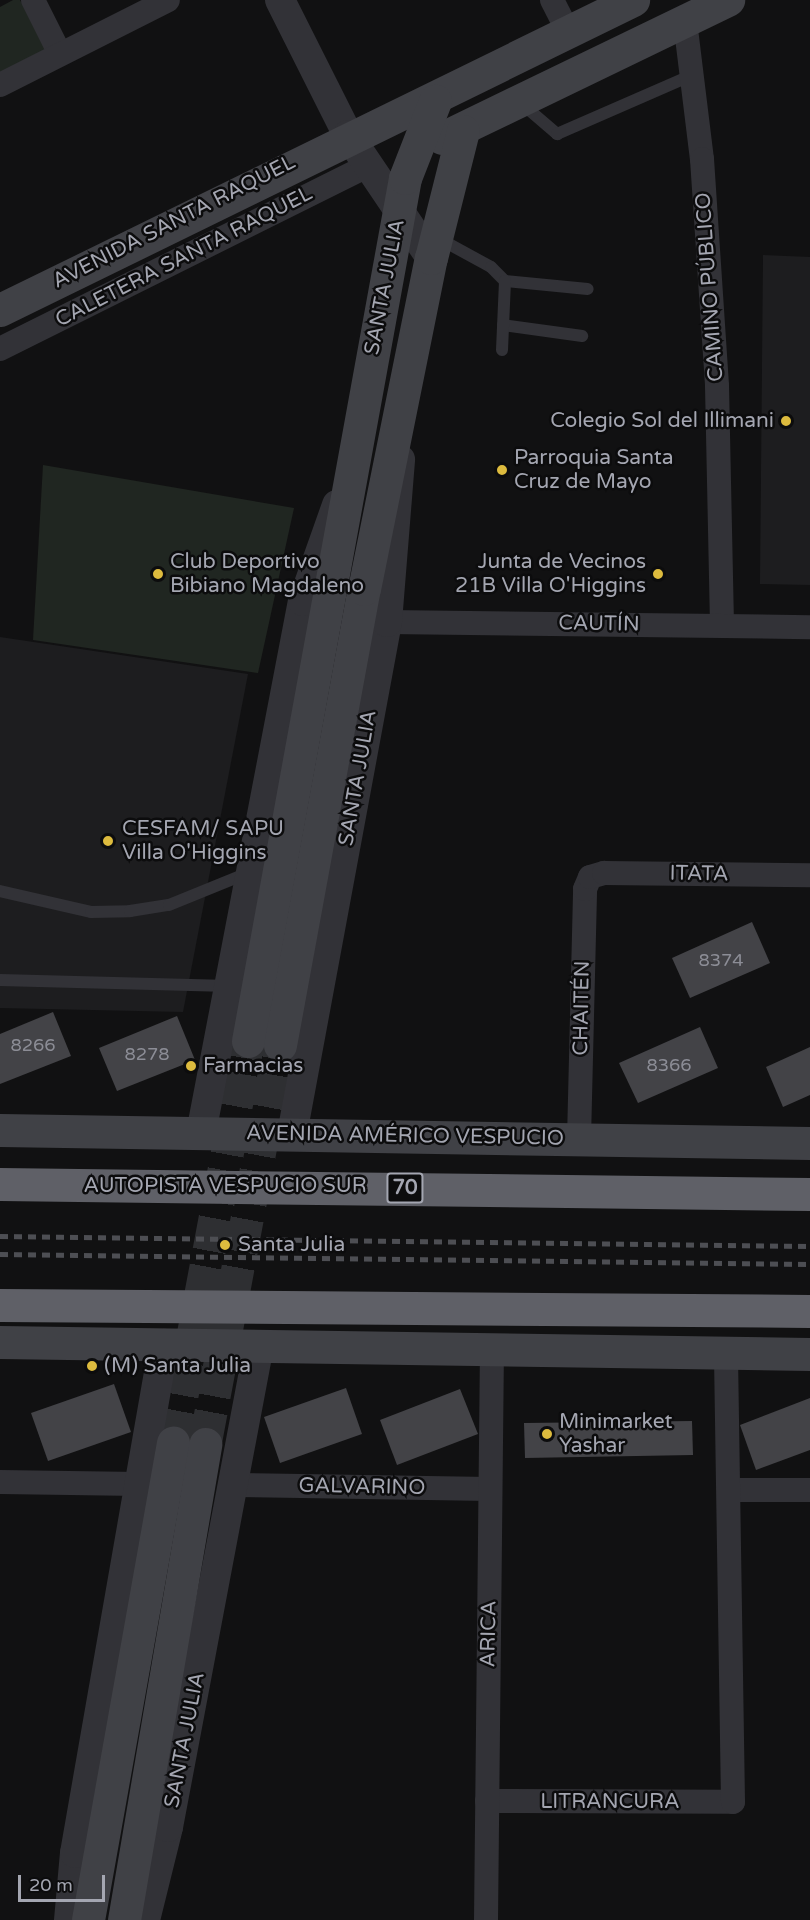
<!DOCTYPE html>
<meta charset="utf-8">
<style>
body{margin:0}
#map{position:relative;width:810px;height:1920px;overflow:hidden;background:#111112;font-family:"Varela Round",sans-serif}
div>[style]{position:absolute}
.built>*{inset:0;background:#1d1d1f}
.green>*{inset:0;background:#202621}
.building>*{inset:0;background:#434347}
.secondary-tunnel>*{height:33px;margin-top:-16.5px;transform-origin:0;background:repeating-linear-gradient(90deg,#2e2f32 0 33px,transparent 0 49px)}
.service>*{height:12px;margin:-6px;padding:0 6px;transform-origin:6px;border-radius:6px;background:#323237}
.minor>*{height:24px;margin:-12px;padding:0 12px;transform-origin:12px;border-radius:12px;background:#323237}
.tertiary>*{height:30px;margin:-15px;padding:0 15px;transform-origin:15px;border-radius:15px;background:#323237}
.secondary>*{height:33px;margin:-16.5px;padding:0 16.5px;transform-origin:16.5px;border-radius:16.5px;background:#404146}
.motorway>*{height:33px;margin:-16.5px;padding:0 16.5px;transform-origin:16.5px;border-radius:16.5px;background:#5f6067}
.rail>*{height:4.5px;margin-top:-2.25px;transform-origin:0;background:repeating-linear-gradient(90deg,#4d4e53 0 8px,transparent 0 14px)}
.dots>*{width:16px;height:16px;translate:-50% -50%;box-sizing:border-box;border:3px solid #0c0c0d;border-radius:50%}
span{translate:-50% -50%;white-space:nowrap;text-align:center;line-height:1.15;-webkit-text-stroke:5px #0c0c0d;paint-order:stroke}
.number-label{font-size:18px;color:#8c8d96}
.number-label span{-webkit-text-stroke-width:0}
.shield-label span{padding:2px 4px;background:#0c0c0d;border:2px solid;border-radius:4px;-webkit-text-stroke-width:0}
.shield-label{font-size:20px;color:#a4a6b1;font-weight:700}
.street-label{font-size:21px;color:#a4a6b1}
.poi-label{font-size:21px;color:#a4a6b1}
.right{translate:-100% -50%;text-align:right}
.left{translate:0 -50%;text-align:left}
.scale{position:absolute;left:18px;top:1875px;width:87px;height:27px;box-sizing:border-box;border:3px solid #a4a6b1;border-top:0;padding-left:8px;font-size:18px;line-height:21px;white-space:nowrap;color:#a4a6b1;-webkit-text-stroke:4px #0c0c0d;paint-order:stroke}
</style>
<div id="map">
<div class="built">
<div style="clip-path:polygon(763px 255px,810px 257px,810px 585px,760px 584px)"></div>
<div style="clip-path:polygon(0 637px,248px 674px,183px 1012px,0 1008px)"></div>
</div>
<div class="green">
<div style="clip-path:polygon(13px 0,20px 0,48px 48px,0 73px,0 7px)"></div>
<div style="clip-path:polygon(43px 465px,294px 508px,258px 673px,33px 640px)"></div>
</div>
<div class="building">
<div style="clip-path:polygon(752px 922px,770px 963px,690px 998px,672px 958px)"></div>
<div style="clip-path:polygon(53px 1012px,71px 1056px,0 1084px,0 1034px)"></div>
<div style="clip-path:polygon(177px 1016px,195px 1060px,117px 1091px,99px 1048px)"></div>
<div style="clip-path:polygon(700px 1027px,718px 1068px,638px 1103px,619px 1063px)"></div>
<div style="clip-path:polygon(810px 1047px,810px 1095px,783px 1107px,766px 1067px)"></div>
<div style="clip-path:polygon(114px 1384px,131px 1432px,48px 1461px,31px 1413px)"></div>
<div style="clip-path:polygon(346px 1388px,362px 1434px,280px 1463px,264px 1417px)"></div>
<div style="clip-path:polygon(460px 1389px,478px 1434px,397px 1465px,380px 1420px)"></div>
<div style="clip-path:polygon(810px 1398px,810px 1450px,756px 1470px,740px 1425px)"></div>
<div style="clip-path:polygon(692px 1421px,693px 1455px,525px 1458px,524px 1423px)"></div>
</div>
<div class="secondary-tunnel">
<div style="left:173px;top:1443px;width:409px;rotate:-79.4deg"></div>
<div style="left:205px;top:1444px;width:406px;rotate:-79.4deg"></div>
</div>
<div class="service">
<div style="left:521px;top:103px;width:48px;rotate:40.7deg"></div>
<div style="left:557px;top:134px;width:147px;rotate:-23.6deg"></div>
<div style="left:438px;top:238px;width:60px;rotate:28.7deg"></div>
<div style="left:491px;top:267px;width:20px;rotate:45deg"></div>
<div style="left:505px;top:281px;width:83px;rotate:5.5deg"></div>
<div style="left:503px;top:325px;width:80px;rotate:7.9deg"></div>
<div style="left:502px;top:350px;width:69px;rotate:-87.5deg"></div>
<div style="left:0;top:891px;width:93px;rotate:13deg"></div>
<div style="left:91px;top:912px;width:39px;rotate:-1deg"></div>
<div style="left:130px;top:911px;width:39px;rotate:-9deg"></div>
<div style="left:169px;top:905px;width:85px;rotate:-22.1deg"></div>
<div style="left:0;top:980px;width:229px;rotate:1.5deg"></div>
</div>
<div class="minor">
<div style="left:33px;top:0;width:60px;rotate:63.4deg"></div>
<div style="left:552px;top:0;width:37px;rotate:63deg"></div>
<div style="left:685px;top:21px;width:139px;rotate:83deg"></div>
<div style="left:702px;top:159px;width:227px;rotate:86.2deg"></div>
<div style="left:717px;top:386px;width:240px;rotate:88.8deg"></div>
<div style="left:0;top:85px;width:188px;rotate:-26.8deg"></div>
<div style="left:0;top:349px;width:412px;rotate:-26.5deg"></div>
<div style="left:387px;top:622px;width:423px;rotate:0.7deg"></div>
<div style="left:579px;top:1139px;width:250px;rotate:-88.6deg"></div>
<div style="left:585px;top:889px;width:13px;rotate:-67deg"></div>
<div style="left:590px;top:877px;width:15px;rotate:-16deg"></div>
<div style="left:604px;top:873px;width:206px;rotate:0.6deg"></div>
<div style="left:0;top:1482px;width:139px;rotate:0.8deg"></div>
<div style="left:233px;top:1485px;width:257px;rotate:0.9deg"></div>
<div style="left:729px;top:1490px;width:81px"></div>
<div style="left:487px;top:1801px;width:246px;rotate:0.2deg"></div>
<div style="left:733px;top:1802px;width:449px;rotate:-90.9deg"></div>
<div style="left:486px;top:1920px;width:571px;rotate:-89.4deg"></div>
</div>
<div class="tertiary">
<div style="left:280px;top:0;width:151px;rotate:63.3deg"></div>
<div style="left:348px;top:135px;width:148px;rotate:56deg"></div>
<div style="left:201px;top:1133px;width:542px;rotate:-79.15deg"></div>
<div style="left:303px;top:601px;width:102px;rotate:-70.5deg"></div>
<div style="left:292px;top:1134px;width:521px;rotate:-79.49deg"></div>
<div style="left:387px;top:622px;width:163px;rotate:-85.4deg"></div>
<div style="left:69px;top:1920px;width:67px;rotate:-84.9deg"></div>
<div style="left:75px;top:1853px;width:517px;rotate:-80.08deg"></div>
<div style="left:145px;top:1920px;width:96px;rotate:-76.1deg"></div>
<div style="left:168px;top:1827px;width:490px;rotate:-79.3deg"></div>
</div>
<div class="secondary">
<div style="left:442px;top:138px;width:318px;rotate:-25.8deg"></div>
<div style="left:0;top:310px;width:705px;rotate:-26.09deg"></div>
<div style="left:248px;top:1041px;width:877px;rotate:-79.69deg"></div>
<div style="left:405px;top:178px;width:83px;rotate:-68.7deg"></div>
<div style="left:280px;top:1045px;width:464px;rotate:-79.6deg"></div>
<div style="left:364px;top:589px;width:338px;rotate:-78.6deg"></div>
<div style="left:431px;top:258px;width:131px;rotate:-75.9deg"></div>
<div style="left:0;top:1130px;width:810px;rotate:0.92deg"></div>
<div style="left:0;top:1342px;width:810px;rotate:0.85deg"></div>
<div style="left:88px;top:1920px;width:485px;rotate:-79.9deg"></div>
<div style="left:124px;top:1920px;width:483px;rotate:-80.3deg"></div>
</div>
<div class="motorway">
<div style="left:0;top:1184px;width:810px;rotate:0.71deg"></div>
<div style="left:0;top:1305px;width:810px;rotate:0.42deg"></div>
</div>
<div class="rail">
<div style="left:0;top:1236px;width:810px;rotate:0.71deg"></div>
<div style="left:0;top:1254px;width:810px;rotate:0.71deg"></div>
</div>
<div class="dots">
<div style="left:786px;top:421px;background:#ddbb3e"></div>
<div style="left:502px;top:470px;background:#ddbb3e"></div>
<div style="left:158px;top:574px;background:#ddbb3e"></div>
<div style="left:658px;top:574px;background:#ddbb3e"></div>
<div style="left:108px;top:841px;background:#ddbb3e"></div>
<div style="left:191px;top:1066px;background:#ddbb3e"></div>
<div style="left:225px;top:1245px;background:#ddbb3e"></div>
<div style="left:92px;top:1366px;background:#ddbb3e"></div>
<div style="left:547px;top:1434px;background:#ddbb3e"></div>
</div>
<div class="number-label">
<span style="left:721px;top:960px">8374</span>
<span style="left:33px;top:1045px">8266</span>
<span style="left:147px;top:1054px">8278</span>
<span style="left:669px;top:1065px">8366</span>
</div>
<div class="shield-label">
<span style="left:405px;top:1188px">70</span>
</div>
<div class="street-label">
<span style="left:174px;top:222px;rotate:-27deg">AVENIDA SANTA RAQUEL</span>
<span style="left:184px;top:257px;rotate:-27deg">CALETERA SANTA RAQUEL</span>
<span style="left:385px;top:287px;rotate:-79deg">SANTA JULIA</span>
<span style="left:710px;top:287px;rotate:-94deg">CAMINO PÚBLICO</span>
<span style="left:599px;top:624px;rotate:1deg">CAUTÍN</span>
<span style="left:358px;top:778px;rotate:-80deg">SANTA JULIA</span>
<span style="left:699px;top:874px;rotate:1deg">ITATA</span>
<span style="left:582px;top:1008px;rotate:-89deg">CHAITÉN</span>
<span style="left:405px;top:1136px;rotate:1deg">AVENIDA AMÉRICO VESPUCIO</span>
<span style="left:225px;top:1186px">AUTOPISTA VESPUCIO SUR</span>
<span style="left:362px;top:1487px;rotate:1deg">GALVARINO</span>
<span style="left:489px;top:1634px;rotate:-89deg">ARICA</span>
<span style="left:185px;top:1740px;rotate:-79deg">SANTA JULIA</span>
<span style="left:610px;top:1802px">LITRANCURA</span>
</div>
<div class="poi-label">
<span class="right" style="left:774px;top:421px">Colegio Sol del Illimani</span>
<span class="left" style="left:514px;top:470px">Parroquia Santa<br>Cruz de Mayo</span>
<span class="left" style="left:170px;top:574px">Club Deportivo<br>Bibiano Magdaleno</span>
<span class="right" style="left:646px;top:574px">Junta de Vecinos<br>21B Villa O'Higgins</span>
<span class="left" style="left:122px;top:841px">CESFAM/ SAPU<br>Villa O'Higgins</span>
<span class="left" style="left:203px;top:1066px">Farmacias</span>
<span class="left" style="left:238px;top:1245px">Santa Julia</span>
<span class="left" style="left:104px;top:1366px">(M) Santa Julia</span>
<span class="left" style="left:559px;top:1434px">Minimarket<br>Yashar</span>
</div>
<div class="scale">20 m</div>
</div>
